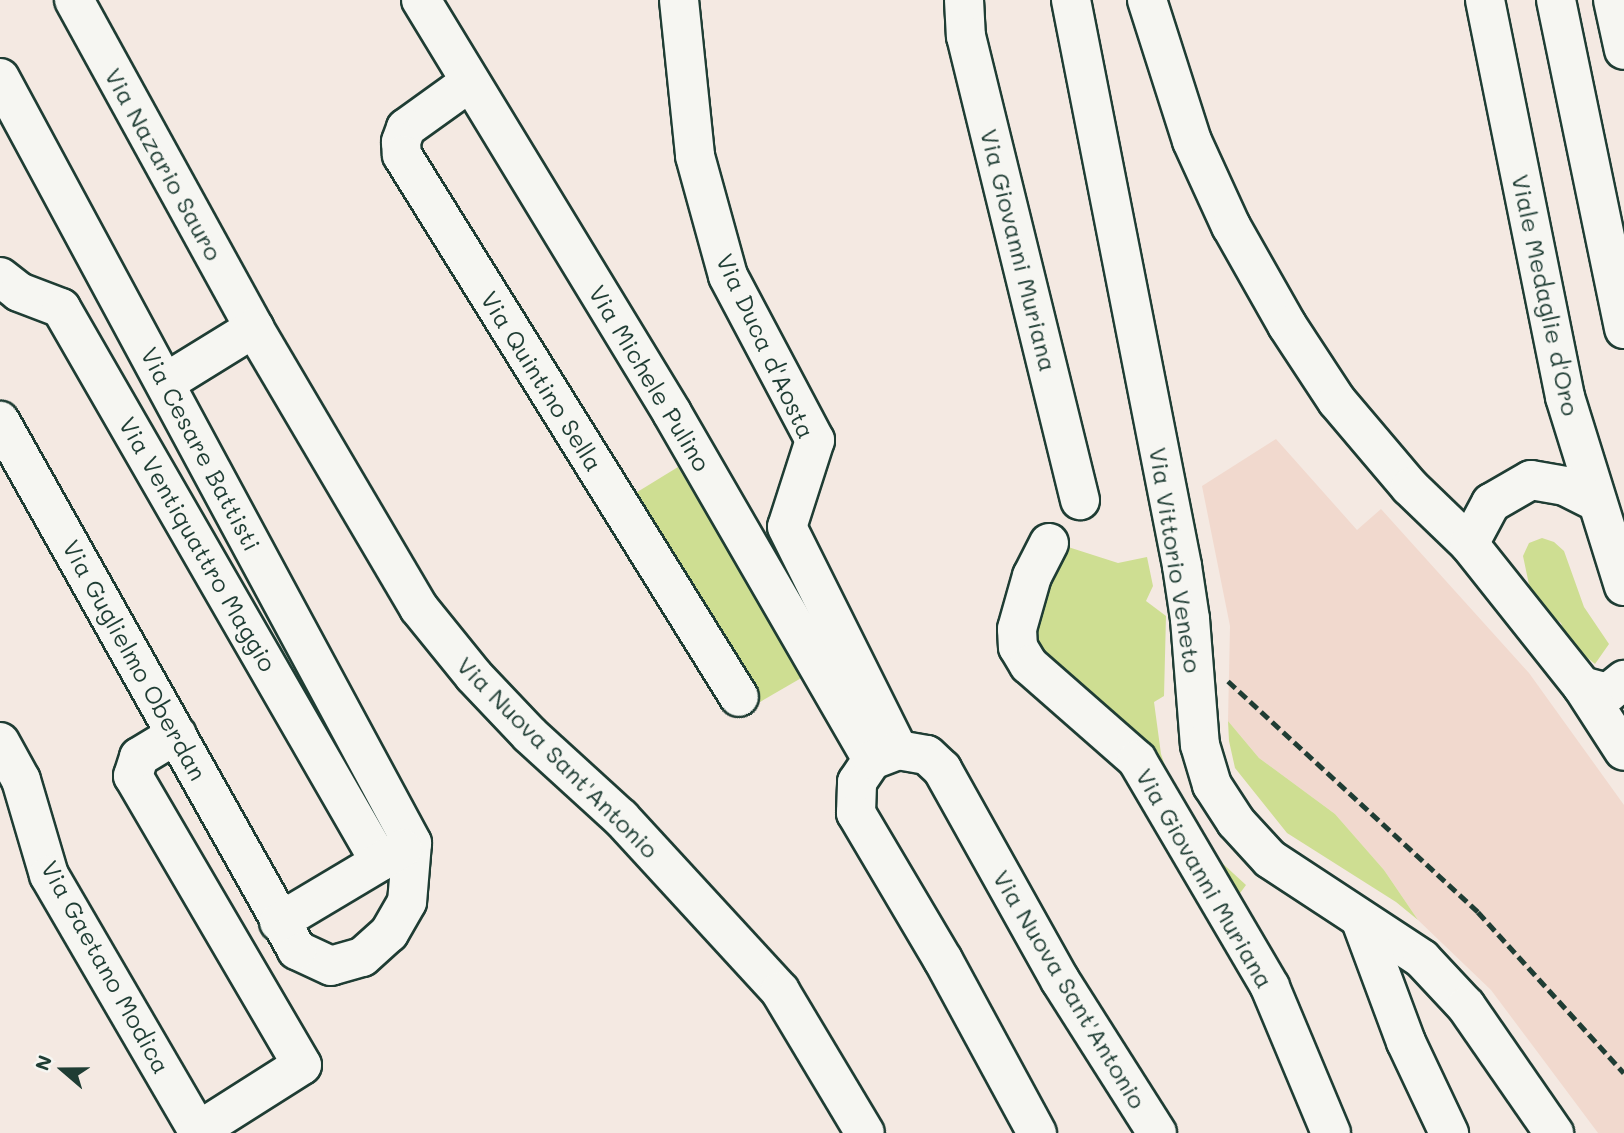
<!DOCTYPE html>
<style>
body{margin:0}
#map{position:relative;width:1624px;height:1133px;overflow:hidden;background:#f4e9e2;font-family:Mali,sans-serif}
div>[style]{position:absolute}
.built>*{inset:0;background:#f1d9ce}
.green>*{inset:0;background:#cede92}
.roads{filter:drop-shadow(2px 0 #1f3d34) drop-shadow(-2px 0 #1f3d34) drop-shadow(0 2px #1f3d34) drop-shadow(0 -2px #1f3d34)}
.street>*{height:38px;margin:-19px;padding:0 19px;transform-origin:19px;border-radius:19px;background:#f6f6f2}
.secondary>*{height:38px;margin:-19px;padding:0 19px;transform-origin:19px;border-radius:19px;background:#f6f6f2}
.rail>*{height:5px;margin-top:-2.5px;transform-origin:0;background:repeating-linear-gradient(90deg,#1f3d34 0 10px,transparent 0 15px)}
span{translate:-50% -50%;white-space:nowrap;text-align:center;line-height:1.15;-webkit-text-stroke:5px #f6f6f2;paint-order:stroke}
.street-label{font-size:24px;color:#1f3d34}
.north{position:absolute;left:28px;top:1035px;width:70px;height:70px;-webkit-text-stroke:5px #f6f6f2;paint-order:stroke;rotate:290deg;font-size:19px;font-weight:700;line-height:28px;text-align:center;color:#1f3d34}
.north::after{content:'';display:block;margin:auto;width:24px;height:32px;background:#1f3d34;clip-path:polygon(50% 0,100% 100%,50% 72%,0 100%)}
</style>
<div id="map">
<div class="built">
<div style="clip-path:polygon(1276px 439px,1357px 530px,1381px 509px,1529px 673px,1624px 805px,1624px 1133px,1598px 1133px,1491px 990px,1418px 920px,1384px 870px,1335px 814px,1259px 758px,1228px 721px,1230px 626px,1202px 486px)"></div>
</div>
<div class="green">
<div style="clip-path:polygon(678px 467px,803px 677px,760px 702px,634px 494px)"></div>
<div style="clip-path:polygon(1542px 538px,1554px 542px,1564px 551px,1584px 607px,1609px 644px,1595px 664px,1568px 642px,1561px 623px,1532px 599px,1523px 556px,1529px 543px)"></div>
<div style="clip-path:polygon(1065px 546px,1118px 563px,1147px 557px,1153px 586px,1146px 601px,1166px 616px,1164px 696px,1154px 702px,1161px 754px,1174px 793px,1197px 833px,1221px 862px,1246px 885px,1235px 900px,1035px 653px,1033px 616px)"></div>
<div style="clip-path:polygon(1228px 721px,1259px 758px,1335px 814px,1384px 870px,1418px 920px,1396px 902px,1287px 833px,1235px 768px,1229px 741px)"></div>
</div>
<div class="roads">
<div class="street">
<div style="left:74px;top:0;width:374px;rotate:61.2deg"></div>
<div style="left:254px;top:328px;width:325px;rotate:59.5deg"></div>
<div style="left:419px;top:608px;width:87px;rotate:51deg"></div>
<div style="left:474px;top:676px;width:81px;rotate:46.5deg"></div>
<div style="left:530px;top:735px;width:123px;rotate:42.4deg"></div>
<div style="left:621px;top:818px;width:235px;rotate:47.4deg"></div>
<div style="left:780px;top:991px;width:165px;rotate:59.1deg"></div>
<div style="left:421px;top:0;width:483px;rotate:58.7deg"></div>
<div style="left:672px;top:413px;width:401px;rotate:60deg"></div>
<div style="left:679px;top:0;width:157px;rotate:84.1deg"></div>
<div style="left:695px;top:156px;width:124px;rotate:74.6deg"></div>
<div style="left:728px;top:276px;width:186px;rotate:62.1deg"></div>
<div style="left:815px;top:440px;width:91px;rotate:107.8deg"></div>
<div style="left:787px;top:527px;width:249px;rotate:63.5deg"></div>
<div style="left:964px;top:0;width:36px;rotate:87deg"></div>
<div style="left:966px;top:36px;width:478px;rotate:76.2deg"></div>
<div style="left:1071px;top:0;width:577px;rotate:78.9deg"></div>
<div style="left:1182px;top:566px;width:54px;rotate:81.4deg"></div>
<div style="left:1190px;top:619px;width:126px;rotate:85.5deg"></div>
<div style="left:1200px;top:745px;width:42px;rotate:73.3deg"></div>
<div style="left:1212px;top:785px;width:44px;rotate:57deg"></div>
<div style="left:1236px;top:822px;width:50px;rotate:47.4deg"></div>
<div style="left:1270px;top:859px;width:182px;rotate:33.3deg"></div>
<div style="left:1422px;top:959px;width:64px;rotate:46.9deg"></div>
<div style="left:1466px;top:1006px;width:155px;rotate:55.3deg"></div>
<div style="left:1556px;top:0;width:336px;rotate:78.3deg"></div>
<div style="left:1613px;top:0;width:51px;rotate:77.6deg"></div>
<div style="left:0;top:78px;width:869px;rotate:61.69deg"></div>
<div style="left:412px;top:843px;width:59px;rotate:94.8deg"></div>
<div style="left:407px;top:902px;width:36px;rotate:120deg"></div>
<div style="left:389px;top:933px;width:36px;rotate:138deg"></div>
<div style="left:362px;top:957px;width:32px;rotate:164deg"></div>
<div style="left:331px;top:966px;width:38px;rotate:-155deg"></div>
<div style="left:297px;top:950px;width:607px;rotate:-119.31deg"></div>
<div style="left:470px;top:82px;width:79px;rotate:144.3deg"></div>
<div style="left:406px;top:128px;width:15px;rotate:110deg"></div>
<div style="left:401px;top:142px;width:13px;rotate:86deg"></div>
<div style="left:402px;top:155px;width:638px;rotate:58.13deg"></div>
<div style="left:0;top:277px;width:24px;rotate:38deg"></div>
<div style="left:19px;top:292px;width:45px;rotate:20.9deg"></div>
<div style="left:61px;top:308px;width:639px;rotate:60.07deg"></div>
<div style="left:165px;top:383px;width:105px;rotate:-31.7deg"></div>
<div style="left:1049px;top:543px;width:37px;rotate:117deg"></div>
<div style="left:1032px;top:576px;width:55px;rotate:105.8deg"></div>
<div style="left:1017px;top:629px;width:18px;rotate:87deg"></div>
<div style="left:1018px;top:647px;width:21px;rotate:59deg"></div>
<div style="left:1029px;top:665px;width:144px;rotate:41.3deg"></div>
<div style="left:1137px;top:760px;width:263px;rotate:59.6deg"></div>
<div style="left:1270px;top:987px;width:158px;rotate:67.3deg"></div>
<div style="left:1582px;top:686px;width:27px;rotate:15deg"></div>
<div style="left:1608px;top:693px;width:21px;rotate:-39deg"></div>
<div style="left:0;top:742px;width:43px;rotate:61.1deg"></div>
<div style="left:21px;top:780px;width:99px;rotate:73.6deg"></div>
<div style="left:49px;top:875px;width:296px;rotate:59.8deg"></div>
<div style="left:198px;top:1131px;width:123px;rotate:-32.4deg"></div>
<div style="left:302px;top:1065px;width:335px;rotate:-120.3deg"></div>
<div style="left:133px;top:776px;width:20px;rotate:-72deg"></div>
<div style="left:139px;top:757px;width:44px;rotate:-31.2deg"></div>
<div style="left:1361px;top:921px;width:129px;rotate:69.6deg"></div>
<div style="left:1406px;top:1042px;width:101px;rotate:64.7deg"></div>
<div style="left:279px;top:922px;width:144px;rotate:-30.8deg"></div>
<div style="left:1037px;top:1133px;width:197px;rotate:-118.5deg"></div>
<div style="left:943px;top:960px;width:171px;rotate:-120.6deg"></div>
<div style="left:856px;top:813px;width:31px;rotate:-88deg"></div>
<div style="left:857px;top:782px;width:27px;rotate:-56deg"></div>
<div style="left:872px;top:760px;width:28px;rotate:-21deg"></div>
<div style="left:898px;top:750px;width:29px;rotate:10deg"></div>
<div style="left:927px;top:755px;width:21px;rotate:43deg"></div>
<div style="left:942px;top:769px;width:242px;rotate:60.8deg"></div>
<div style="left:1060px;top:980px;width:181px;rotate:57.6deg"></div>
</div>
<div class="secondary">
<div style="left:1147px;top:0;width:148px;rotate:72.3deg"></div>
<div style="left:1192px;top:141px;width:94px;rotate:65.4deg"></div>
<div style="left:1231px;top:226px;width:114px;rotate:60.5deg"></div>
<div style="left:1287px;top:325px;width:91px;rotate:56.7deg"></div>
<div style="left:1337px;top:401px;width:113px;rotate:49.7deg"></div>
<div style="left:1410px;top:487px;width:82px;rotate:44deg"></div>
<div style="left:1469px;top:544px;width:181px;rotate:51.5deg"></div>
<div style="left:1582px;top:686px;width:77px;rotate:57.1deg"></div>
<div style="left:1485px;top:0;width:405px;rotate:78.6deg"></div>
<div style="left:1565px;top:397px;width:198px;rotate:72.7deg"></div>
<div style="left:1469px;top:544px;width:47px;rotate:-61.8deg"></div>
<div style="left:1491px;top:503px;width:46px;rotate:-29.9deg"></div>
<div style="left:1531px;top:480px;width:35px;rotate:10deg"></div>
<div style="left:1565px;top:486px;width:34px;rotate:27deg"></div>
</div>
</div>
<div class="rail">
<div style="left:1228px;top:681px;width:340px;rotate:42.7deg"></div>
<div style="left:1478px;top:912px;width:217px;rotate:47.8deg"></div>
</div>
<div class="street-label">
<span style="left:164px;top:164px;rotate:61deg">Via Nazario Sauro</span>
<span style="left:1019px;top:250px;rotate:76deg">Via Giovanni Muriana</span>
<span style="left:1546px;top:295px;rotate:78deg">Viale Medaglie d'Oro</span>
<span style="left:766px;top:346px;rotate:65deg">Via Duca d'Aosta</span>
<span style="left:650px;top:378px;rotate:59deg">Via Michele Pulino</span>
<span style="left:542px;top:381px;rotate:58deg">Via Quintino Sella</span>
<span style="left:201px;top:449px;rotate:62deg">Via Cesare Battisti</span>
<span style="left:198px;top:544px;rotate:60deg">Via Ventiquattro Maggio</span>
<span style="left:1176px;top:560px;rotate:81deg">Via Vittorio Veneto</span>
<span style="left:135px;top:660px;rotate:61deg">Via Guglielmo Oberdan</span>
<span style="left:558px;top:757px;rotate:45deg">Via Nuova Sant'Antonio</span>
<span style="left:1205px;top:878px;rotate:60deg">Via Giovanni Muriana</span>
<span style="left:106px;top:967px;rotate:61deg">Via Gaetano Modica</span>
<span style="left:1070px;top:989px;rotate:59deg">Via Nuova Sant'Antonio</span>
</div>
<div class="north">N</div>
</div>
